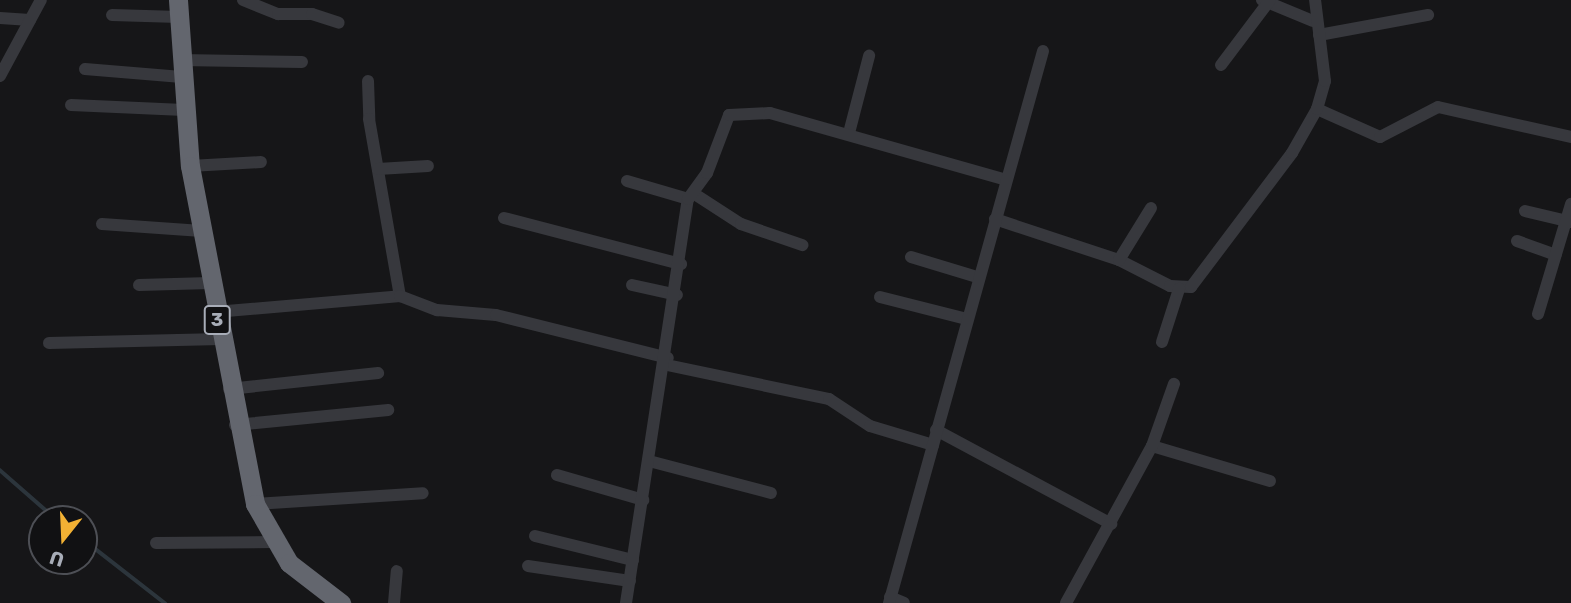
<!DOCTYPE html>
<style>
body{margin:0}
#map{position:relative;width:1571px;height:603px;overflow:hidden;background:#161618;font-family:Rubik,sans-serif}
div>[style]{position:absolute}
.stream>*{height:3.5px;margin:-1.75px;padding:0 1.75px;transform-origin:1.75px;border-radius:1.75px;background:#2c353c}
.minor>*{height:12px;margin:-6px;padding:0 6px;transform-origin:6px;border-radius:6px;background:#37383d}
.highway>*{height:19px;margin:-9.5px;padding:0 9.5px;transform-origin:9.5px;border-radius:9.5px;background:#63666e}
span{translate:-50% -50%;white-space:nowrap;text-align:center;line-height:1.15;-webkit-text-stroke:6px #111113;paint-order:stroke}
.shield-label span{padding:2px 5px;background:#111113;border:2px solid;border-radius:5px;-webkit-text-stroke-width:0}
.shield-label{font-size:19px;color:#a8adb8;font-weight:700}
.north{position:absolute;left:28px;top:505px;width:70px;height:70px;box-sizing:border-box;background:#111113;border:2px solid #4d4f55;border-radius:50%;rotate:198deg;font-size:19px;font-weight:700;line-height:28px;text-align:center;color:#a8adb8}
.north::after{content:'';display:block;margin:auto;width:24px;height:32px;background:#f2b134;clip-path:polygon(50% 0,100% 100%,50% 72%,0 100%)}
</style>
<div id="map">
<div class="stream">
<div style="left:0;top:470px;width:74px;rotate:41.2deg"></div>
<div style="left:84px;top:540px;width:103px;rotate:37.9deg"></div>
</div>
<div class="minor">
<div style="left:243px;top:0;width:38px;rotate:22deg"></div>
<div style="left:278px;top:14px;width:34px"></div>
<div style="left:312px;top:14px;width:28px;rotate:18deg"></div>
<div style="left:1262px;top:0;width:55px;rotate:22.4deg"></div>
<div style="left:112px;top:15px;width:67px;rotate:1.7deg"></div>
<div style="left:0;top:18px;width:30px;rotate:4deg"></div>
<div style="left:1319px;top:35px;width:111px;rotate:-10.4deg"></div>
<div style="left:180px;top:60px;width:122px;rotate:0.9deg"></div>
<div style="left:1221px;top:65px;width:81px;rotate:-53deg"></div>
<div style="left:85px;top:69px;width:97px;rotate:4.7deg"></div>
<div style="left:0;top:76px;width:86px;rotate:-61.7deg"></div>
<div style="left:368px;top:81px;width:38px;rotate:88deg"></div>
<div style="left:369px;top:119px;width:180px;rotate:80.1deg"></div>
<div style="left:71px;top:105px;width:113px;rotate:2.5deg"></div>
<div style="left:1317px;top:109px;width:69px;rotate:24deg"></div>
<div style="left:1380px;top:137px;width:65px;rotate:-27.3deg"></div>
<div style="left:1438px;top:107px;width:136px;rotate:12.7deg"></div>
<div style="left:849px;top:133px;width:80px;rotate:-75.4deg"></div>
<div style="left:190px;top:166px;width:71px;rotate:-3.2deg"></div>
<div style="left:378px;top:169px;width:50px;rotate:-3.4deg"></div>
<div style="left:627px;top:181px;width:64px;rotate:16.4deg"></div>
<div style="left:693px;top:193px;width:57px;rotate:32.9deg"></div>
<div style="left:741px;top:224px;width:65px;rotate:19deg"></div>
<div style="left:1525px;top:211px;width:47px;rotate:13.4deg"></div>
<div style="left:504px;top:218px;width:183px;rotate:14.6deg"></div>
<div style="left:995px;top:219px;width:131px;rotate:18.3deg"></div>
<div style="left:1119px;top:260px;width:57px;rotate:27deg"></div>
<div style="left:1170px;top:286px;width:21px;rotate:3deg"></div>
<div style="left:1191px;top:287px;width:168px;rotate:-53deg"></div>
<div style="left:1292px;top:153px;width:51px;rotate:-60.4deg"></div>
<div style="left:1317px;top:109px;width:29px;rotate:-74deg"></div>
<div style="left:1325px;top:81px;width:82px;rotate:-97deg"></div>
<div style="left:102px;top:224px;width:100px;rotate:4deg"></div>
<div style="left:1517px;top:241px;width:41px;rotate:19.7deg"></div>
<div style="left:911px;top:257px;width:69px;rotate:16.9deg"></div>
<div style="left:1119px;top:260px;width:61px;rotate:-58.4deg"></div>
<div style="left:139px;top:285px;width:71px;rotate:-1.6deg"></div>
<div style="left:632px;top:285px;width:46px;rotate:12.5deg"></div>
<div style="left:880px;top:297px;width:90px;rotate:14.2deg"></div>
<div style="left:215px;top:312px;width:186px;rotate:-4.9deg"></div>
<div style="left:400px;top:296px;width:40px;rotate:21deg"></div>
<div style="left:437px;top:310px;width:59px;rotate:4.8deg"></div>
<div style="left:496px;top:315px;width:177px;rotate:14deg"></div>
<div style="left:1538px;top:314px;width:115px;rotate:-73.3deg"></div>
<div style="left:1162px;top:342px;width:56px;rotate:-72.2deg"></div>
<div style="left:49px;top:343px;width:172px;rotate:-1.3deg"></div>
<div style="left:667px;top:365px;width:166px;rotate:11.9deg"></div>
<div style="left:829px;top:399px;width:49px;rotate:33.4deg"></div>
<div style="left:870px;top:426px;width:66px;rotate:16.8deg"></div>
<div style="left:229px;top:389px;width:150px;rotate:-6.1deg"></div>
<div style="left:235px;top:425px;width:154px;rotate:-5.6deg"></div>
<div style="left:936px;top:430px;width:199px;rotate:28.2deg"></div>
<div style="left:1152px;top:446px;width:123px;rotate:16.5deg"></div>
<div style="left:649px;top:461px;width:126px;rotate:14.7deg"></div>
<div style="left:557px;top:475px;width:90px;rotate:16.2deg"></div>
<div style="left:255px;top:504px;width:168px;rotate:-3.7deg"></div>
<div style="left:535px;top:536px;width:101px;rotate:13.8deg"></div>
<div style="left:156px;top:543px;width:117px;rotate:-0.5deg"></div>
<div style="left:528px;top:566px;width:103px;rotate:8.4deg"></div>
<div style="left:890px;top:597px;width:15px;rotate:23deg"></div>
<div style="left:394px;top:603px;width:32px;rotate:-85deg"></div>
<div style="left:626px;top:603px;width:409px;rotate:-81.3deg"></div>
<div style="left:688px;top:199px;width:32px;rotate:-54deg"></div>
<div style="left:707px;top:173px;width:62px;rotate:-69.2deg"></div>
<div style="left:729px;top:115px;width:41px;rotate:-2.8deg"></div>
<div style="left:770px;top:113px;width:245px;rotate:15.8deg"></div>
<div style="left:889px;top:603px;width:573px;rotate:-74.41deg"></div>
<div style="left:1066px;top:603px;width:179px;rotate:-61.3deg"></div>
<div style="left:1152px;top:446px;width:66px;rotate:-70.5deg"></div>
</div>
<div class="highway">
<div style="left:178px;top:0;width:166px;rotate:85.9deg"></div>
<div style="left:190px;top:166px;width:344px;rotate:79.1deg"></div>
<div style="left:255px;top:504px;width:68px;rotate:60deg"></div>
<div style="left:289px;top:563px;width:66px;rotate:37.6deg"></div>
</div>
<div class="shield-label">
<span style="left:217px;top:320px">3</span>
</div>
<div class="north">U</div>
</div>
